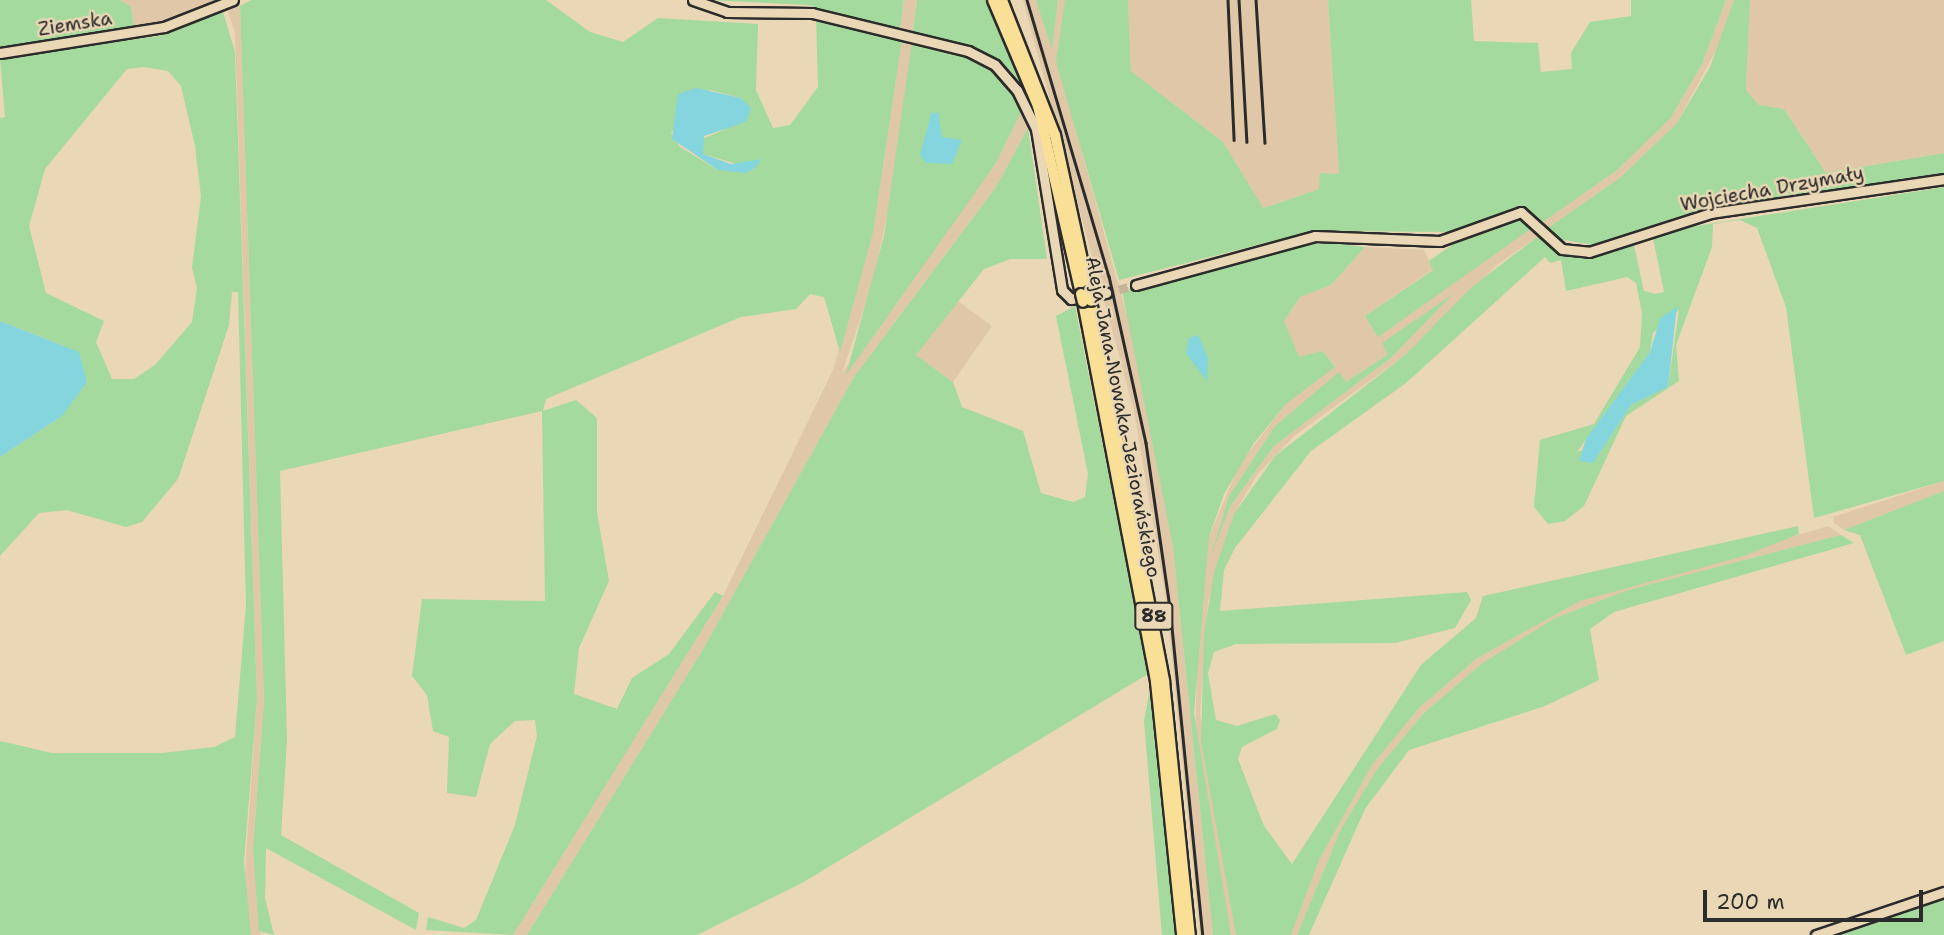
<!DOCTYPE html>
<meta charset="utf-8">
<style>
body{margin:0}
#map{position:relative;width:1944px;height:935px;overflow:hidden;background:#ead7b5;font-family:"Shantell Sans",sans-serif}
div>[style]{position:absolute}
.built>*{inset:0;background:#dfc7a8}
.green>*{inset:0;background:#a4da9d}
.water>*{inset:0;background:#84d5dd}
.minor-tunnel>*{height:9px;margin-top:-4.5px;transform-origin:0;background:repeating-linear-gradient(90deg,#c4b599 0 9px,transparent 0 13.5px)}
.roads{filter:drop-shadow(2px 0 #2b2b2b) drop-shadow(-2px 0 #2b2b2b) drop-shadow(0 2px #2b2b2b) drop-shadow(0 -2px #2b2b2b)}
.minor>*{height:9px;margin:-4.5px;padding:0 4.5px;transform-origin:4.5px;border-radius:4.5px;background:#ead7b5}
.major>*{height:10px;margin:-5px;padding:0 5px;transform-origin:5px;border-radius:5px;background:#fadf96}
.rail>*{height:2.5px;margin:-1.25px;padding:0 1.25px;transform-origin:1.25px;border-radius:1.25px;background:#2b2b2b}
.bridges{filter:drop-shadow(2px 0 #2b2b2b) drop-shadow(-2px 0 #2b2b2b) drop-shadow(0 2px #2b2b2b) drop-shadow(0 -2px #2b2b2b)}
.major-bridge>*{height:10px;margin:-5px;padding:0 5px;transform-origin:5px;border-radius:5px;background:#fadf96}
span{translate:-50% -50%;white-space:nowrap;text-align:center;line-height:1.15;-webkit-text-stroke:5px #ead7b5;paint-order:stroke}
.shield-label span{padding:2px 5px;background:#ead7b5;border:2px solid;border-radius:5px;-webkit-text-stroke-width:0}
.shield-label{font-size:18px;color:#2b2b2b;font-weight:700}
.street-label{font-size:19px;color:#2b2b2b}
.scale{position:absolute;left:1703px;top:890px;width:220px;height:32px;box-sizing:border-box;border:4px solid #2b2b2b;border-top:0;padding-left:9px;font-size:21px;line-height:24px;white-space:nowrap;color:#2b2b2b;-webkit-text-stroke:5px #ead7b5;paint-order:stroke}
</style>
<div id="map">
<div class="built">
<div style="clip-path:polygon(120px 0,220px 0,184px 18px,134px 28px,131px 8px)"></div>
<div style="clip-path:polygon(904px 0,917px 0,913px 32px,900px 30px)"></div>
<div style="clip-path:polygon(1023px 0,1036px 0,1052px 48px,1058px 0,1065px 0,1071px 112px,1140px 364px,1173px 547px,1213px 935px,1200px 935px,1166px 600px,1134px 411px)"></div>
<div style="clip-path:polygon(1128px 0,1328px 0,1339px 174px,1319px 189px,1262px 208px,1223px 142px,1131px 71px)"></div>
<div style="clip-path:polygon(1726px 0,1734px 0,1720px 43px,1677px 123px,1621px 177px,1548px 228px,1543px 222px,1616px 171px,1670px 119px,1702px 64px)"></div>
<div style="clip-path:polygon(1750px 0,1944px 0,1944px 153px,1826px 173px,1784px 109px,1759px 105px,1746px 90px)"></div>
<div style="clip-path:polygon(240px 6px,264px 701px,253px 849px,261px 935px,251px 935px,244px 887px,257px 699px,235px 33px,228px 11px)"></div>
<div style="clip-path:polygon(902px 40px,912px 42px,893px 187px,873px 281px,842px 373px,996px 163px,1022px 110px,1028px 128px,996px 187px,854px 377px,702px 651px,527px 935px,513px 935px,723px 596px,833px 370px,873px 233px)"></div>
<div style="clip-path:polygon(evenodd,1535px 226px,1541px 234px,1497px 265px,1404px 356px,1294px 436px,1257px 475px,1234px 514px,1208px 601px,1200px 713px,1236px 935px,1231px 935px,1195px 736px,1199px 619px,1209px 537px,1239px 465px,1285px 405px,1335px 367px,1323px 351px,1299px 358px,1284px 321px,1300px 297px,1331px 285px,1365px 247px,1424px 250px,1433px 269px,1365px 316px,1378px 336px,1535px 226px,1450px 297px,1392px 357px,1274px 446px,1231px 505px,1213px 549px,1229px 496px,1275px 426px,1339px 373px,1346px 382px,1389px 353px,1383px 343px,1450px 297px)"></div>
<div style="clip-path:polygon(955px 299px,992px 326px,953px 382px,916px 355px)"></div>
<div style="clip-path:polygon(1944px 481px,1944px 491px,1844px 530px,1834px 523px,1833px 517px)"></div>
<div style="clip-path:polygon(1828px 526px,1841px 535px,1628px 590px,1555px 618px,1481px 664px,1424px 713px,1377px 769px,1341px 829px,1297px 935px,1291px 935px,1319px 860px,1372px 765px,1420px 707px,1476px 659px,1580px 601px)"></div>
</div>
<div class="green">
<div style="clip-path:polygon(0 0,120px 0,131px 7px,134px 28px,0 47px)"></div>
<div style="clip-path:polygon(evenodd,251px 0,546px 0,590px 32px,623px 42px,658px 18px,758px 24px,756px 90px,773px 128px,790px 125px,818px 87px,816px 16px,902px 40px,873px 233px,840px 352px,824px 297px,810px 294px,796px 309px,741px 317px,546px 399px,543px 411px,576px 400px,597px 418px,597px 513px,609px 581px,579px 648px,574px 694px,617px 709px,632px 678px,669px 654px,715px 592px,723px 596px,513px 935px,426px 930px,428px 917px,464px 928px,476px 920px,515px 825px,537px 736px,535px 720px,515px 721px,490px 744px,476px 797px,447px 793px,449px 737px,433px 731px,427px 695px,412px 676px,422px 599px,545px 601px,542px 411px,280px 471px,287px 740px,281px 835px,419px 913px,416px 930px,266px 848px,265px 898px,274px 935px,259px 931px,253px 849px,264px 701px,240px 6px,251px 0,710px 90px,741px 98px,726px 129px,702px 139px,703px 154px,737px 164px,718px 170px,680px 147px,671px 133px,710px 90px)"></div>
<div style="clip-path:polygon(708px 0,904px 0,900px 30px,807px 5px)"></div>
<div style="clip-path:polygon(917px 0,987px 0,1030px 100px,1000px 60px,913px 32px)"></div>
<div style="clip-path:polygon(1036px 0,1058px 0,1052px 49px,1041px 16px)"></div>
<div style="clip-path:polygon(1065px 0,1128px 0,1131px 71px,1223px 142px,1263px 208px,1319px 189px,1320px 173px,1339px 174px,1328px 0,1471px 0,1474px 41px,1538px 43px,1541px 72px,1572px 69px,1571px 53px,1590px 22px,1631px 16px,1631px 0,1726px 0,1702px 64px,1670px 119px,1616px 171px,1543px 222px,1520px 208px,1457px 232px,1312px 231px,1119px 280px,1056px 62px)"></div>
<div style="clip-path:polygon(1734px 0,1750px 0,1746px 90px,1759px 105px,1784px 109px,1826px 173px,1944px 153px,1944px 175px,1702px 209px,1593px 245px,1558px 239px,1548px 228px,1621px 177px,1677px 123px,1710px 67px)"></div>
<div style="clip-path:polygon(evenodd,223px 12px,235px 52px,257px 699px,244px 862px,251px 935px,0 935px,0 741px,52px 753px,162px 753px,214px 747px,235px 737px,246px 605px,238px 292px,232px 292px,229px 325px,178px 479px,142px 522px,126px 527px,67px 510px,39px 513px,0 556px,0 457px,62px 416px,64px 346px,0 321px,0 118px,5px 117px,0 58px,160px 36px,223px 12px,144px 67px,168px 71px,181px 86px,195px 146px,201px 197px,192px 267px,197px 288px,192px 322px,155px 365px,134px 379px,112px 379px,96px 342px,104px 321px,46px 293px,29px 226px,45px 169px,127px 69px,144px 67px)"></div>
<div style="clip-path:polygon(912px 42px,965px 55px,1003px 77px,1022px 110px,996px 163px,846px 375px,884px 236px)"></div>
<div style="clip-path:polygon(1028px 128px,1047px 259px,1010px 259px,984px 269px,916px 355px,953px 382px,962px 407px,1023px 431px,1041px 493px,1073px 502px,1085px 497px,1088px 474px,1056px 316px,1075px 306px,1148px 674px,802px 883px,697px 935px,527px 935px,702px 651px,854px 377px,996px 187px)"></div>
<div style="clip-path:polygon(evenodd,1944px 187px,1944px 481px,1814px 518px,1786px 307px,1757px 228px,1740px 220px,1713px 224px,1712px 247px,1676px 345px,1679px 381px,1626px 416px,1584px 506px,1565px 521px,1548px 524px,1534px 507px,1540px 440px,1594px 424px,1640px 347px,1642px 313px,1636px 283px,1627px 277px,1566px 291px,1561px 260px,1550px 263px,1545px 257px,1406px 383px,1311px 451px,1235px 548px,1224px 570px,1220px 611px,1467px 592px,1471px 600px,1455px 628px,1395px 643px,1236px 644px,1214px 652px,1208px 673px,1216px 720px,1237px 726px,1275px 714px,1280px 720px,1277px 729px,1242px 747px,1238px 759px,1264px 826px,1292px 864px,1421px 665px,1476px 618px,1483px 596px,1798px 526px,1799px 534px,1744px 556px,1580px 601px,1476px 659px,1420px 707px,1372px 765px,1319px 860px,1291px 935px,1236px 935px,1201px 741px,1204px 634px,1214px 572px,1234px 514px,1275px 456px,1404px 356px,1473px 286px,1541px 234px,1553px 248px,1586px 257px,1633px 241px,1644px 291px,1655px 294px,1664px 292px,1652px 233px,1944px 187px,1679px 310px,1668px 387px,1631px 405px,1606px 442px,1577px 452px,1650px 352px,1653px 333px,1679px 310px)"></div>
<div style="clip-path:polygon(1517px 216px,1535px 226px,1378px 337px,1365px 316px,1433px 270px,1429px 261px,1452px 245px)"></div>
<div style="clip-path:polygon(1333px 243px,1365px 247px,1331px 285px,1300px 297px,1284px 321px,1299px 357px,1323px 351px,1335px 367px,1285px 405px,1254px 443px,1224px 494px,1209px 537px,1194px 713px,1231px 935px,1213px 935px,1173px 547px,1122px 291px,1297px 245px)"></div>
<div style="clip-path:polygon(1453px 294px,1392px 357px,1274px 446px,1231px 505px,1211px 556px,1229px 496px,1275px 426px,1339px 372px,1346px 382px,1388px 354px,1382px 343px)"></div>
<div style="clip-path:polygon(1944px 491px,1944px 641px,1906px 655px,1860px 535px,1844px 530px)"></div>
<div style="clip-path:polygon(1841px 535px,1854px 543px,1614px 612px,1590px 629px,1599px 680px,1545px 706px,1409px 750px,1365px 809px,1309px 935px,1297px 935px,1341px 829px,1377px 769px,1424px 713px,1481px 664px,1555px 618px,1628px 590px)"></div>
<div style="clip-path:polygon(1150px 689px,1153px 720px,1175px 935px,1162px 935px,1144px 721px)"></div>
<div style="clip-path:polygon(1944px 896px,1944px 935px,1825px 935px)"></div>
</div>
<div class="water">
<div style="clip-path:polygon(696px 88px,741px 98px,751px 108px,746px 122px,704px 136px,703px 154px,731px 164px,762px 159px,755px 168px,746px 173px,718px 170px,672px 139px,678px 94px)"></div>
<div style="clip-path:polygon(938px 112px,942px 137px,962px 140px,952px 164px,926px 163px,920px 155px,931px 114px)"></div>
<div style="clip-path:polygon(1677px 306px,1668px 387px,1631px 405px,1593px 463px,1579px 461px,1586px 439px,1650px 352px,1660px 319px)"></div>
<div style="clip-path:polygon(0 321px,79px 352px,87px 382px,62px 416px,0 457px)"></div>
<div style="clip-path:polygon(1198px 335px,1208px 358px,1207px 381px,1186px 353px,1189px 338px)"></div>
</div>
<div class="minor-tunnel">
<div style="left:1106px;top:293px;width:31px;rotate:-15deg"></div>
</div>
<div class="roads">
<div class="minor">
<div style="left:693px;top:0;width:36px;rotate:19deg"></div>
<div style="left:727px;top:12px;width:85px;rotate:0.7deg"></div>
<div style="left:812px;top:13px;width:161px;rotate:13.7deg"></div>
<div style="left:968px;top:51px;width:30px;rotate:27deg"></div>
<div style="left:995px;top:65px;width:33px;rotate:49deg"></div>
<div style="left:1017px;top:90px;width:43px;rotate:64deg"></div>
<div style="left:1036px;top:129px;width:163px;rotate:80.8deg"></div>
<div style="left:1062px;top:290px;width:13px;rotate:45deg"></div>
<div style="left:1071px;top:299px;width:36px;rotate:-10deg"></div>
<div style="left:0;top:53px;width:166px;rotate:-9deg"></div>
<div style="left:164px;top:27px;width:74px;rotate:-21.4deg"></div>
<div style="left:1136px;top:285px;width:186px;rotate:-15.3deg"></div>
<div style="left:1315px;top:236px;width:125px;rotate:2.3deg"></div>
<div style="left:1440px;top:241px;width:86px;rotate:-19.7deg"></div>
<div style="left:1521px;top:212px;width:55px;rotate:42.1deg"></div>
<div style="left:1562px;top:249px;width:27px;rotate:6deg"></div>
<div style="left:1589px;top:252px;width:128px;rotate:-17.7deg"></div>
<div style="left:1711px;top:213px;width:235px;rotate:-8.3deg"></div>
<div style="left:1816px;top:935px;width:135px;rotate:-18.6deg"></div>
</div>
<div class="major">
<div style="left:993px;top:0;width:115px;rotate:67deg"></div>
<div style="left:1038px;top:106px;width:193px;rotate:77.1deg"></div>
<div style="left:1002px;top:0;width:145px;rotate:68.6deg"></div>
<div style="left:1055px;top:135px;width:161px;rotate:77.8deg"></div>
<div style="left:1091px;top:301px;width:387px;rotate:79.1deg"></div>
<div style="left:1164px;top:681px;width:255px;rotate:84.2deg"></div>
<div style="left:1083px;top:302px;width:387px;rotate:79.1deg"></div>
<div style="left:1156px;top:682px;width:254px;rotate:84.1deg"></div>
</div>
</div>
<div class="rail">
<div style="left:1027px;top:0;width:288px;rotate:73.5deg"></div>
<div style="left:1109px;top:276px;width:171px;rotate:77.5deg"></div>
<div style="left:1146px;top:443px;width:166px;rotate:81.7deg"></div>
<div style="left:1170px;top:607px;width:330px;rotate:84.3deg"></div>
<div style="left:1228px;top:0;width:140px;rotate:87.5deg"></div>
<div style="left:1239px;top:0;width:142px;rotate:86.8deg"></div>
<div style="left:1256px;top:0;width:143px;rotate:86.4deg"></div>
</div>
<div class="bridges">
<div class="major-bridge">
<div style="left:1089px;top:292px;width:9px;rotate:77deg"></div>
<div style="left:1081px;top:294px;width:8px;rotate:76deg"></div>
</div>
</div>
<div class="shield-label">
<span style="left:1154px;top:616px">88</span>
</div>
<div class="street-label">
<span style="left:75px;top:24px;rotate:-9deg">Ziemska</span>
<span style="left:1772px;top:189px;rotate:-10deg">Wojciecha Drzymały</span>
<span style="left:1123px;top:417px;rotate:79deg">Aleja Jana Nowaka-Jeziorańskiego</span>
</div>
<div class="scale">200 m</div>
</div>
